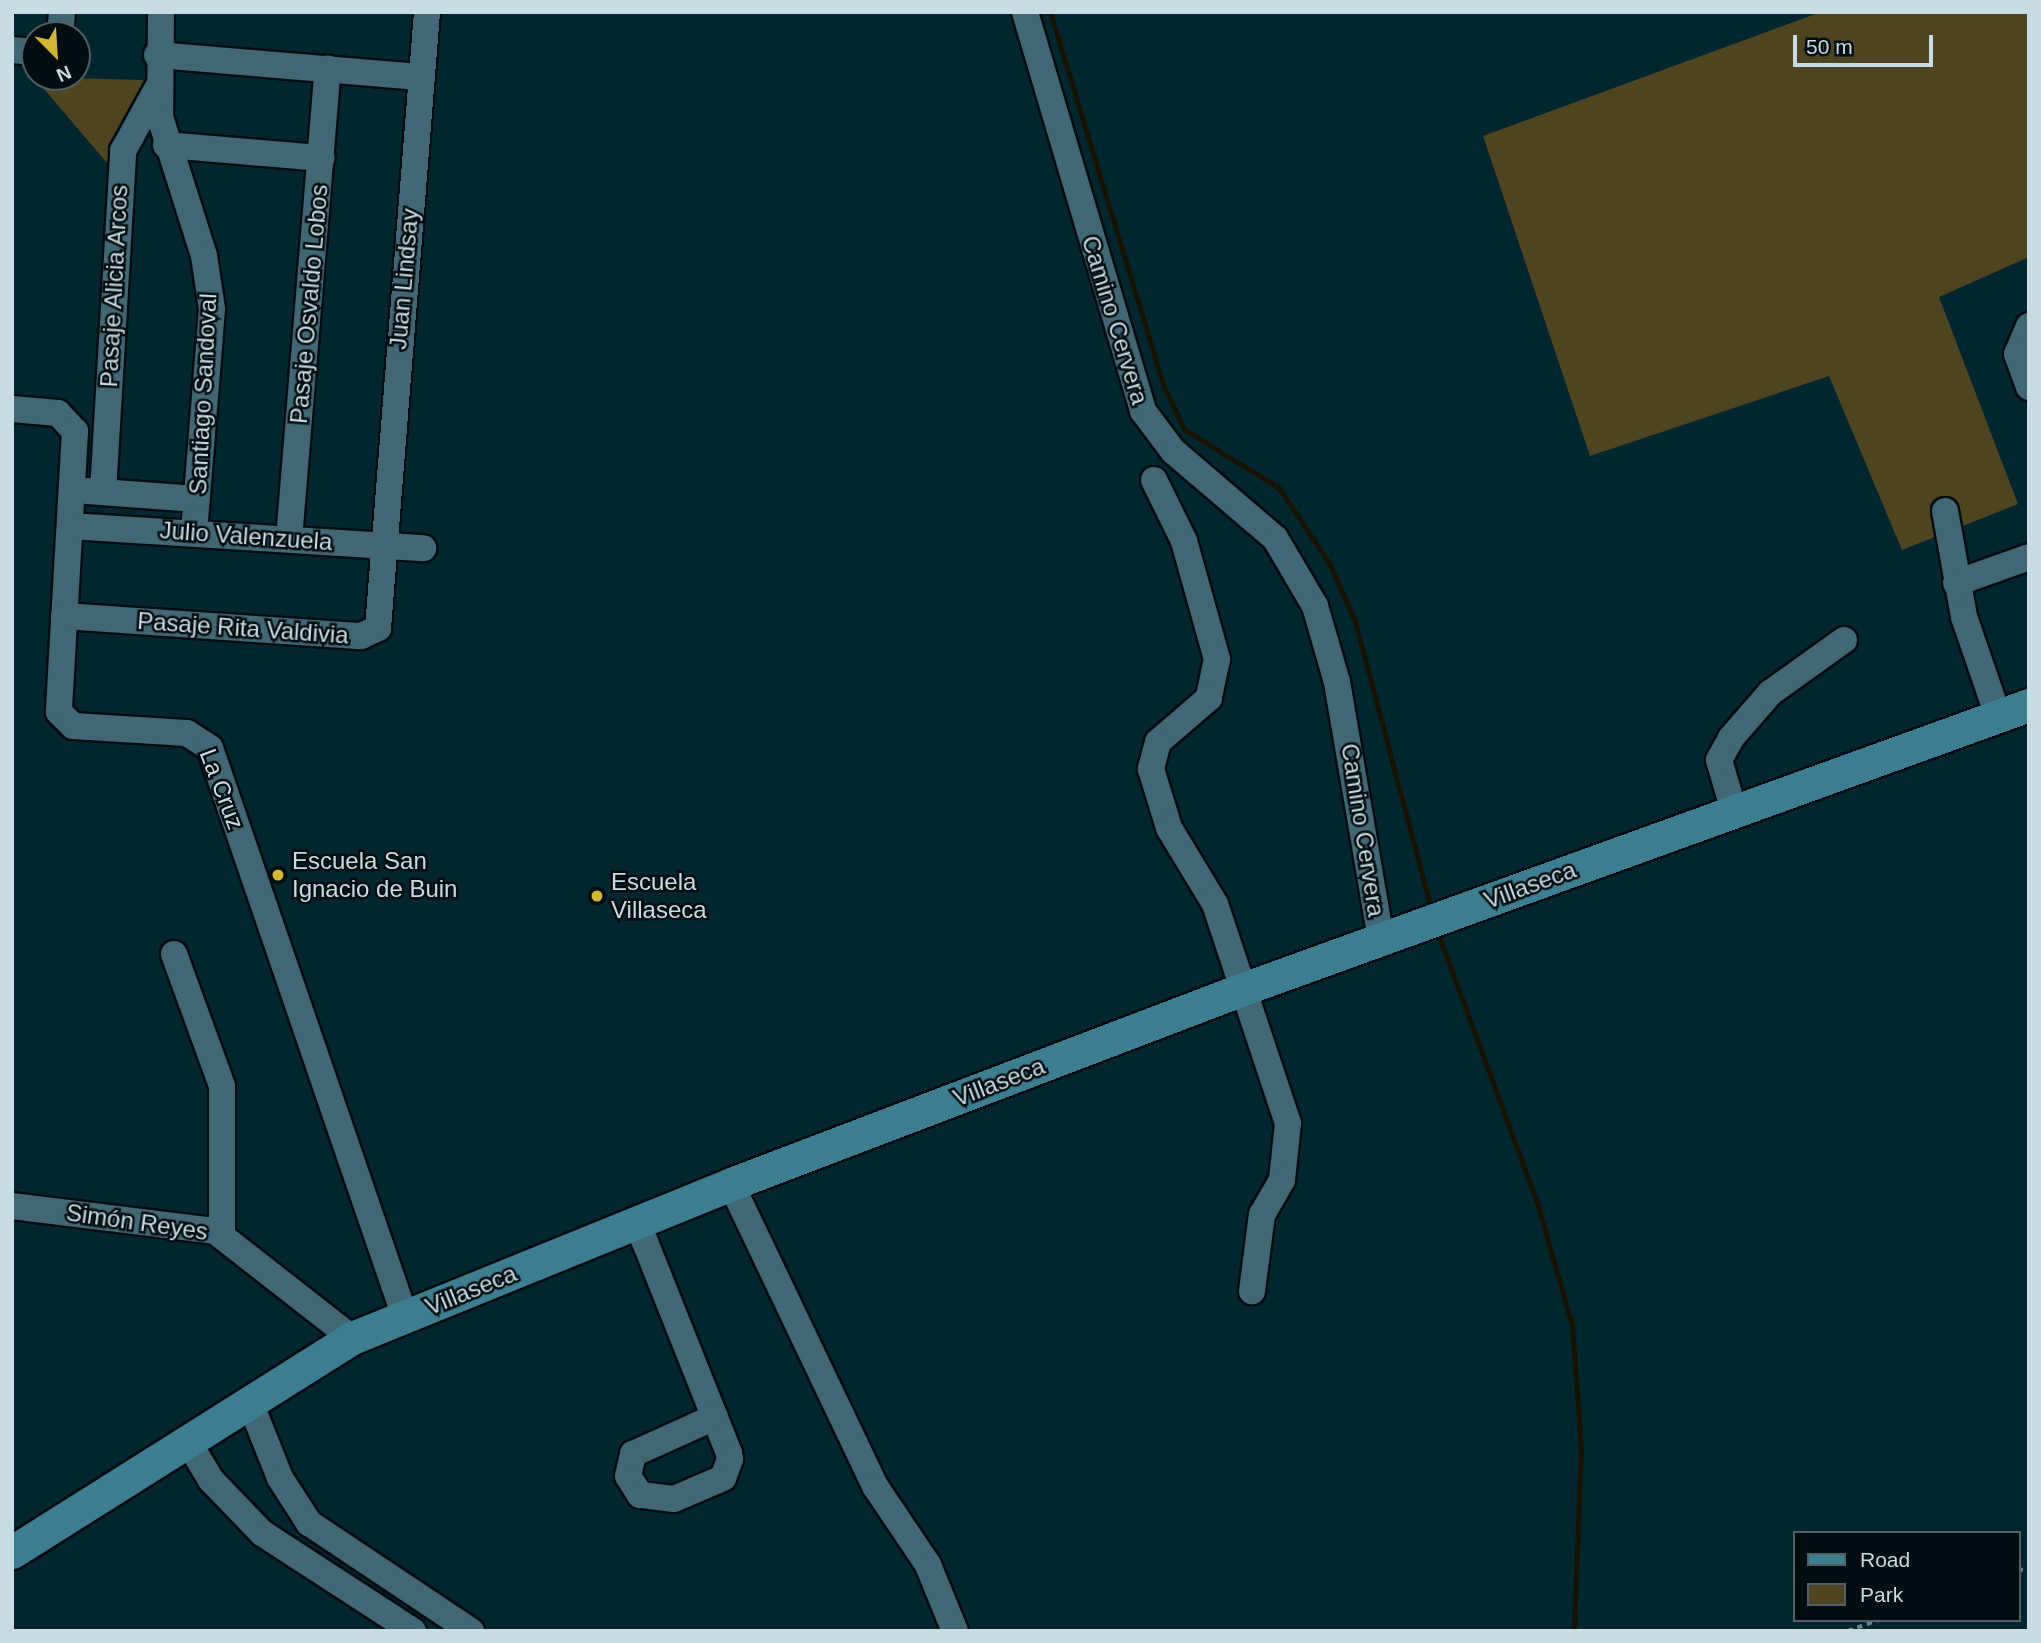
<!DOCTYPE html>
<meta charset="utf-8">
<style>
body{margin:0}
#map{position:relative;width:2041px;height:1643px;overflow:hidden;background:#002630;font-family:Arial,sans-serif}
div>[style]{position:absolute}
.green>*{inset:0;background:#4e4520}
.stream>*{height:5px;margin:-2.5px;padding:0 2.5px;transform-origin:2.5px;border-radius:2.5px;background:#171302}
.path>*{height:3.5px;margin-top:-1.75px;transform-origin:0;background:repeating-linear-gradient(90deg,#66838c 0 5px,transparent 0 10px)}
.roads{filter:drop-shadow(2px 0 #000d13) drop-shadow(-2px 0 #000d13) drop-shadow(0 2px #000d13) drop-shadow(0 -2px #000d13)}
.minor>*{height:26px;margin:-13px;padding:0 13px;transform-origin:13px;border-radius:13px;background:#406773}
.major>*{height:33px;margin:-16.5px;padding:0 16.5px;transform-origin:16.5px;border-radius:16.5px;background:#3c7d90}
.dots>*{width:19px;height:19px;translate:-50% -50%;box-sizing:border-box;border:4px solid #010d11;border-radius:50%}
span{translate:-50% -50%;white-space:nowrap;text-align:center;line-height:1.15;-webkit-text-stroke:5px #010d11;paint-order:stroke}
.street-label{font-size:24px;color:#c8dce3}
.poi-label{font-size:24px;color:#c8dce3}
.left{translate:0 -50%;text-align:left}
.frame{position:absolute;inset:0;border:14px solid #c8dce3;pointer-events:none}
.legend{position:absolute;left:1793px;top:1531px;width:228px;height:91px;box-sizing:border-box;background:#010d11;border:2px solid #516065;margin:0;padding:9px 12px;list-style:none;font-size:21px;color:#c8dce3}
.legend li{display:flex;align-items:center;gap:14px;height:35px}
.legend b{width:35px;border:2px solid #516065}
.north{position:absolute;left:21px;top:21px;width:70px;height:70px;box-sizing:border-box;background:#010d11;border:2px solid #516065;border-radius:50%;rotate:156deg;font-size:19px;font-weight:700;line-height:28px;text-align:center;color:#c8dce3}
.north::after{content:'';display:block;margin:auto;width:24px;height:32px;background:#d3b635;clip-path:polygon(50% 0,100% 100%,50% 72%,0 100%)}
.scale{position:absolute;left:1793px;top:35px;width:140px;height:32px;box-sizing:border-box;border:4px solid #c8dce3;border-top:0;padding-left:9px;font-size:21px;line-height:24px;white-space:nowrap;color:#c8dce3;-webkit-text-stroke:5px #010d11;paint-order:stroke}
</style>
<div id="map">
<div class="green">
<div style="clip-path:polygon(1821px 12px,2029px 12px,2029px 257px,1939px 297px,2018px 504px,1902px 550px,1829px 376px,1590px 456px,1483px 136px)"></div>
<div style="clip-path:polygon(27px 69px,35px 70px,35px 77px,144px 80px,115px 140px,113px 170px)"></div>
</div>
<div class="stream">
<div style="left:1050px;top:12px;width:392px;rotate:73.1deg"></div>
<div style="left:1164px;top:387px;width:47px;rotate:64.5deg"></div>
<div style="left:1184px;top:429px;width:112px;rotate:31.8deg"></div>
<div style="left:1279px;top:488px;width:90px;rotate:56.3deg"></div>
<div style="left:1329px;top:563px;width:64px;rotate:65.9deg"></div>
<div style="left:1355px;top:621px;width:293px;rotate:75.2deg"></div>
<div style="left:1439px;top:936px;width:280px;rotate:69.8deg"></div>
<div style="left:1536px;top:1199px;width:131px;rotate:74.1deg"></div>
<div style="left:1572px;top:1325px;width:122px;rotate:85.8deg"></div>
<div style="left:1581px;top:1447px;width:184px;rotate:92.2deg"></div>
</div>
<div class="path">
<div style="left:2018px;top:1571px;width:12px;rotate:-20deg"></div>
<div style="left:1848px;top:1631px;width:32px;rotate:-20deg"></div>
</div>
<div class="roads">
<div class="minor">
<div style="left:161px;top:12px;width:105px;rotate:90.5deg"></div>
<div style="left:160px;top:117px;width:146px;rotate:72.4deg"></div>
<div style="left:204px;top:256px;width:54px;rotate:81.4deg"></div>
<div style="left:212px;top:309px;width:224px;rotate:94.6deg"></div>
<div style="left:1025px;top:12px;width:416px;rotate:73.5deg"></div>
<div style="left:1143px;top:411px;width:50px;rotate:53.1deg"></div>
<div style="left:1173px;top:451px;width:134px;rotate:40.5deg"></div>
<div style="left:1275px;top:538px;width:79px;rotate:59.5deg"></div>
<div style="left:1315px;top:606px;width:79px;rotate:73.9deg"></div>
<div style="left:1337px;top:682px;width:261px;rotate:80.3deg"></div>
<div style="left:60px;top:35px;width:23px;rotate:-85deg"></div>
<div style="left:12px;top:50px;width:23px;rotate:5deg"></div>
<div style="left:157px;top:55px;width:265px;rotate:4.8deg"></div>
<div style="left:166px;top:145px;width:156px;rotate:4.8deg"></div>
<div style="left:2029px;top:326px;width:30px;rotate:113deg"></div>
<div style="left:2017px;top:354px;width:35px;rotate:70deg"></div>
<div style="left:12px;top:409px;width:46px;rotate:5deg"></div>
<div style="left:58px;top:413px;width:25px;rotate:47deg"></div>
<div style="left:75px;top:431px;width:281px;rotate:93.3deg"></div>
<div style="left:59px;top:712px;width:20px;rotate:45deg"></div>
<div style="left:73px;top:726px;width:114px;rotate:3.5deg"></div>
<div style="left:187px;top:733px;width:27px;rotate:33deg"></div>
<div style="left:210px;top:748px;width:601px;rotate:71.08deg"></div>
<div style="left:1154px;top:480px;width:68px;rotate:63.8deg"></div>
<div style="left:1184px;top:541px;width:123px;rotate:74.4deg"></div>
<div style="left:1217px;top:659px;width:40px;rotate:102deg"></div>
<div style="left:1209px;top:698px;width:67px;rotate:139.2deg"></div>
<div style="left:1158px;top:742px;width:28px;rotate:105deg"></div>
<div style="left:1151px;top:769px;width:62px;rotate:73deg"></div>
<div style="left:1169px;top:828px;width:89px;rotate:58.8deg"></div>
<div style="left:1215px;top:904px;width:231px;rotate:71.6deg"></div>
<div style="left:1288px;top:1123px;width:57px;rotate:96deg"></div>
<div style="left:1282px;top:1180px;width:39px;rotate:120deg"></div>
<div style="left:1262px;top:1214px;width:78px;rotate:97.4deg"></div>
<div style="left:87px;top:491px;width:110px;rotate:4.2deg"></div>
<div style="left:103px;top:492px;width:342px;rotate:-86.6deg"></div>
<div style="left:123px;top:151px;width:71px;rotate:-61.3deg"></div>
<div style="left:1945px;top:511px;width:108px;rotate:79.8deg"></div>
<div style="left:1964px;top:617px;width:105px;rotate:71deg"></div>
<div style="left:70px;top:526px;width:354px;rotate:3.6deg"></div>
<div style="left:289px;top:539px;width:472px;rotate:-85.3deg"></div>
<div style="left:1956px;top:583px;width:77px;rotate:-19.6deg"></div>
<div style="left:64px;top:616px;width:298px;rotate:3.9deg"></div>
<div style="left:361px;top:636px;width:19px;rotate:-25deg"></div>
<div style="left:378px;top:628px;width:618px;rotate:-85.45deg"></div>
<div style="left:1734px;top:811px;width:53px;rotate:-106.4deg"></div>
<div style="left:1719px;top:760px;width:25px;rotate:-61deg"></div>
<div style="left:1731px;top:738px;width:60px;rotate:-49.1deg"></div>
<div style="left:1770px;top:693px;width:91px;rotate:-35.6deg"></div>
<div style="left:174px;top:954px;width:140px;rotate:70deg"></div>
<div style="left:222px;top:1086px;width:148px;rotate:90deg"></div>
<div style="left:731px;top:1184px;width:335px;rotate:64.5deg"></div>
<div style="left:875px;top:1486px;width:95px;rotate:56.1deg"></div>
<div style="left:928px;top:1565px;width:71px;rotate:67.8deg"></div>
<div style="left:12px;top:1206px;width:205px;rotate:7deg"></div>
<div style="left:215px;top:1231px;width:174px;rotate:38deg"></div>
<div style="left:636px;top:1222px;width:22px;rotate:66deg"></div>
<div style="left:645px;top:1242px;width:227px;rotate:68.3deg"></div>
<div style="left:729px;top:1453px;width:6px;rotate:81deg"></div>
<div style="left:730px;top:1459px;width:20px;rotate:110deg"></div>
<div style="left:723px;top:1478px;width:53px;rotate:156.8deg"></div>
<div style="left:674px;top:1499px;width:34px;rotate:-173deg"></div>
<div style="left:640px;top:1495px;width:22px;rotate:-122deg"></div>
<div style="left:628px;top:1476px;width:23px;rotate:-77deg"></div>
<div style="left:633px;top:1454px;width:90px;rotate:-24.3deg"></div>
<div style="left:249px;top:1400px;width:84px;rotate:68.3deg"></div>
<div style="left:280px;top:1478px;width:54px;rotate:57.2deg"></div>
<div style="left:309px;top:1523px;width:195px;rotate:33.7deg"></div>
<div style="left:187px;top:1440px;width:47px;rotate:59deg"></div>
<div style="left:211px;top:1480px;width:74px;rotate:46.1deg"></div>
<div style="left:262px;top:1533px;width:180px;rotate:33deg"></div>
</div>
<div class="major">
<div style="left:12px;top:1552px;width:402px;rotate:-32.2deg"></div>
<div style="left:352px;top:1338px;width:409px;rotate:-22.1deg"></div>
<div style="left:731px;top:1184px;width:548px;rotate:-20.85deg"></div>
<div style="left:1243px;top:989px;width:836px;rotate:-19.87deg"></div>
</div>
</div>
<div class="dots">
<div style="left:278px;top:875px;background:#d3b635"></div>
<div style="left:597px;top:896px;background:#d3b635"></div>
</div>
<div class="street-label">
<span style="left:404px;top:279px;rotate:-85deg">Juan Lindsay</span>
<span style="left:114px;top:286px;rotate:-87deg">Pasaje Alicia Arcos</span>
<span style="left:309px;top:304px;rotate:-85deg">Pasaje Osvaldo Lobos</span>
<span style="left:1115px;top:320px;rotate:73deg">Camino Cervera</span>
<span style="left:203px;top:394px;rotate:-87deg">Santiago Sandoval</span>
<span style="left:246px;top:536px;rotate:4deg">Julio Valenzuela</span>
<span style="left:243px;top:628px;rotate:4deg">Pasaje Rita Valdivia</span>
<span style="left:222px;top:789px;rotate:69deg">La Cruz</span>
<span style="left:1363px;top:830px;rotate:81deg">Camino Cervera</span>
<span style="left:1530px;top:885px;rotate:-20deg">Villaseca</span>
<span style="left:999px;top:1082px;rotate:-21deg">Villaseca</span>
<span style="left:137px;top:1222px;rotate:8deg">Simón Reyes</span>
<span style="left:471px;top:1290px;rotate:-22deg">Villaseca</span>
</div>
<div class="poi-label">
<span class="left" style="left:292px;top:875px">Escuela San<br>Ignacio de Buin</span>
<span class="left" style="left:611px;top:896px">Escuela<br>Villaseca</span>
</div>
<div class="frame"></div>
<ul class="legend">
<li><b style="height:9px;background:#3c7d90"></b>Road</li>
<li><b style="height:19px;background:#4e4520"></b>Park</li>
</ul>
<div class="north">N</div>
<div class="scale">50 m</div>
</div>
